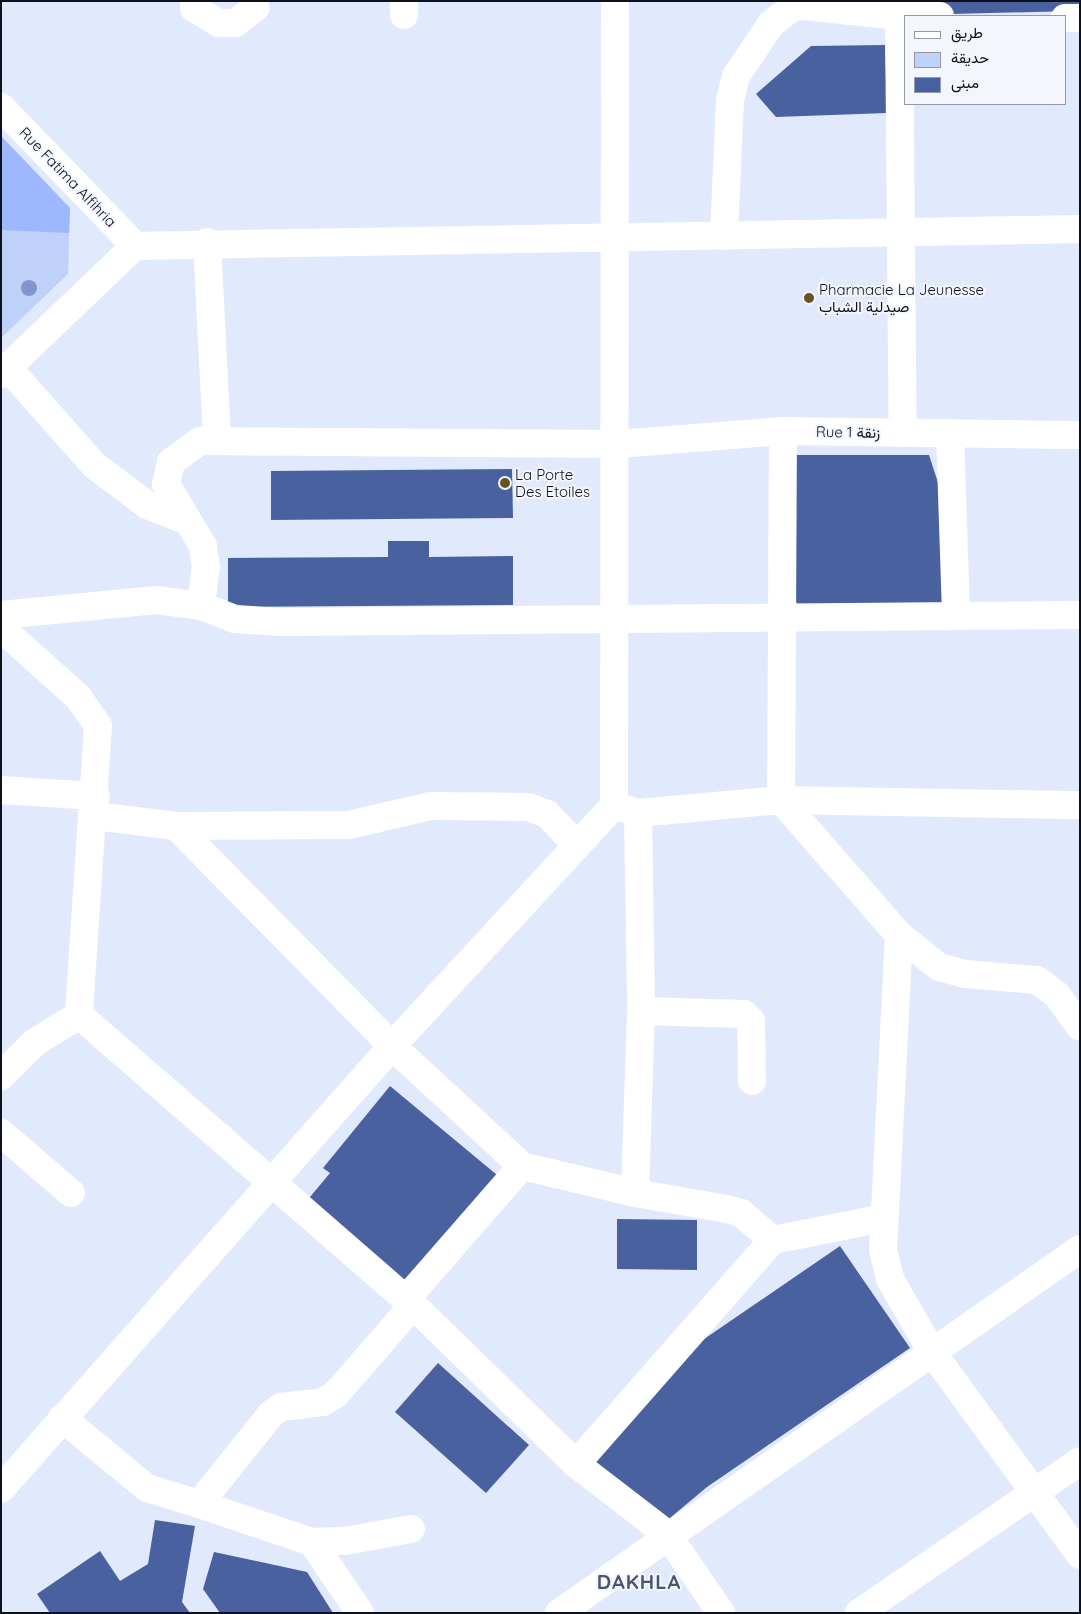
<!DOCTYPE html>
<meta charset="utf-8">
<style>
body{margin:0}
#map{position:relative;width:1081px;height:1614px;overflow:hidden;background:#e1e9fc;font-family:Quicksand,Vazirmatn,sans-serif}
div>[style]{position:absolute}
.green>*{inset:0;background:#c0d1f9}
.forest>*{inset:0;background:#9db8fe}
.building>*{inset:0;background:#4a61a0}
.minor>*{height:28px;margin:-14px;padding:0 14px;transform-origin:14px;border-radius:14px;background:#fff}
.trees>*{width:16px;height:16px;margin:-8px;border-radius:50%;background:#8294c9}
.dots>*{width:14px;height:14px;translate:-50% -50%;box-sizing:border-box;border:2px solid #f4f6fd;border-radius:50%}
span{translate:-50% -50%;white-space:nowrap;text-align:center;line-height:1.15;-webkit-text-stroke:4px #f4f6fd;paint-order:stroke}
.street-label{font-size:15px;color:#0d111b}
.poi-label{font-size:15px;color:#0d111b}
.left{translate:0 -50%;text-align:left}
.district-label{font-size:20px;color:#4a556f;font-weight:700;letter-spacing:1px}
.frame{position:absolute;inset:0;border:2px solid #0d111b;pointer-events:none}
.legend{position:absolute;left:904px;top:15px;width:162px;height:90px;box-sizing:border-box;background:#f4f6fd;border:1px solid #989aa3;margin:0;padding:6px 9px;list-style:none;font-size:15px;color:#0d111b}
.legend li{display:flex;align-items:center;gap:10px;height:25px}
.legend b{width:25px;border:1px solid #989aa3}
</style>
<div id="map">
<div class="green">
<div style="clip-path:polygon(1px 136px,70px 208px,68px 274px,1px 338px)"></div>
</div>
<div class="forest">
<div style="clip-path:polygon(1px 136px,70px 208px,69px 233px,1px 230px)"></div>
</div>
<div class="building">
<div style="clip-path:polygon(913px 1px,1080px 1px,1080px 16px,1072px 11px,914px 15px)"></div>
<div style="clip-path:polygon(885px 45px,887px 113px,776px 117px,756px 94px,811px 46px)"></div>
<div style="clip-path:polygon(791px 455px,929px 455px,943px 498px,942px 615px,800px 616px,790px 579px)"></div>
<div style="clip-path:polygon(512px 469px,513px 518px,271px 520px,271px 471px)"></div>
<div style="clip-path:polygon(388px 541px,429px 541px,429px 557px,513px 556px,513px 605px,228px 607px,228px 558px,388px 557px)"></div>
<div style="clip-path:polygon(390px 1086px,503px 1180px,412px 1292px,305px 1203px,330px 1173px,323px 1168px)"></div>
<div style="clip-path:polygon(617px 1219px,697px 1220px,697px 1270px,617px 1269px)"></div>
<div style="clip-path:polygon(840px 1246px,910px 1348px,707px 1487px,664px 1523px,588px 1458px,672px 1361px)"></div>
<div style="clip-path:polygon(438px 1363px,529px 1445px,486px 1493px,395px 1412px)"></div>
<div style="clip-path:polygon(155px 1520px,195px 1526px,182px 1602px,190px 1613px,50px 1613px,37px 1594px,100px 1551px,120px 1581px,148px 1564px)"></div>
<div style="clip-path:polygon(214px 1552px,307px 1572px,333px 1613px,220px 1613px,203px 1589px)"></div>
</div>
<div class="minor">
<div style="left:194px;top:1px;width:7px;rotate:90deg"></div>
<div style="left:194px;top:8px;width:29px;rotate:31deg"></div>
<div style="left:219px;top:23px;width:16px"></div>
<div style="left:235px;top:23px;width:26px;rotate:-37deg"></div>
<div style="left:898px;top:1px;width:15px;rotate:86deg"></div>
<div style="left:899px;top:16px;width:41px"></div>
<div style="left:404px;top:15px;width:14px;rotate:-90deg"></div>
<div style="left:1065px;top:18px;width:15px"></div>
<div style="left:1px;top:107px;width:193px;rotate:46deg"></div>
<div style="left:724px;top:236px;width:136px;rotate:-87.5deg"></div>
<div style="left:730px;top:100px;width:25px;rotate:-76deg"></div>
<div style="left:736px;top:76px;width:63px;rotate:-56.1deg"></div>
<div style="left:771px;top:24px;width:28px;rotate:-38deg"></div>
<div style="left:793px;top:7px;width:11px;rotate:-5deg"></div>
<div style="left:804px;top:6px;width:96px;rotate:6deg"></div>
<div style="left:899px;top:16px;width:417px;rotate:89.5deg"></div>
<div style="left:207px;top:242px;width:197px;rotate:87.1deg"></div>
<div style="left:8px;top:368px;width:130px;rotate:48.4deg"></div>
<div style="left:94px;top:465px;width:66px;rotate:37deg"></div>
<div style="left:147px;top:505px;width:44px;rotate:21.3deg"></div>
<div style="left:1px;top:374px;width:185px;rotate:-43.7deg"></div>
<div style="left:135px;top:246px;width:945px;rotate:-1.03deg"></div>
<div style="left:783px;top:431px;width:369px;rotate:90.3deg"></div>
<div style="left:781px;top:800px;width:179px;rotate:48.8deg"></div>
<div style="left:899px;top:935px;width:51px;rotate:38.7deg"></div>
<div style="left:939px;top:967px;width:27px;rotate:15deg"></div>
<div style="left:965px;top:974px;width:72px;rotate:4.8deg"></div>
<div style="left:1037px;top:980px;width:25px;rotate:37deg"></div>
<div style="left:1057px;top:995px;width:39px;rotate:54deg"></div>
<div style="left:950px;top:433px;width:183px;rotate:88.1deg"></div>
<div style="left:201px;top:606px;width:38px;rotate:-83deg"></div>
<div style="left:206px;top:568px;width:22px;rotate:-98deg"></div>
<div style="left:203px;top:546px;width:72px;rotate:-120.8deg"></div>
<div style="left:166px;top:484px;width:23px;rotate:-77deg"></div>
<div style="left:171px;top:462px;width:36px;rotate:-36deg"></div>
<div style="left:200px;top:441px;width:418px;rotate:0.4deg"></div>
<div style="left:618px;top:444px;width:166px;rotate:-4.5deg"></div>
<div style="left:783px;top:431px;width:297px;rotate:0.8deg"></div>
<div style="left:1px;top:615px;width:156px;rotate:-5.5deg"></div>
<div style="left:156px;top:600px;width:45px;rotate:7.6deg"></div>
<div style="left:201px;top:606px;width:36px;rotate:21deg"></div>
<div style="left:235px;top:619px;width:47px;rotate:3.7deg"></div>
<div style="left:282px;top:622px;width:798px;rotate:-0.5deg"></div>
<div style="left:1px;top:628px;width:103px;rotate:41.9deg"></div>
<div style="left:78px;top:697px;width:35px;rotate:55deg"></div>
<div style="left:98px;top:726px;width:290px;rotate:93.8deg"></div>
<div style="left:79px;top:1015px;width:53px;rotate:148.1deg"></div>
<div style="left:34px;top:1043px;width:47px;rotate:135deg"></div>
<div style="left:1px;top:790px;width:95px;rotate:3.6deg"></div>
<div style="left:614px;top:805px;width:804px;rotate:-89.93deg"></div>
<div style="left:638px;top:813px;width:198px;rotate:89.1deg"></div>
<div style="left:641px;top:1011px;width:182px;rotate:91.9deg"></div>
<div style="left:635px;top:1193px;width:93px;rotate:9.9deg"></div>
<div style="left:727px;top:1209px;width:15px;rotate:16deg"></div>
<div style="left:741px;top:1213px;width:42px;rotate:40.2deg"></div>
<div style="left:95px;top:816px;width:82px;rotate:7deg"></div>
<div style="left:176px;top:826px;width:173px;rotate:-0.3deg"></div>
<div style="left:349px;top:825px;width:83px;rotate:-13.2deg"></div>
<div style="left:430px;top:806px;width:98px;rotate:0.6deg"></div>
<div style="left:528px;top:807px;width:20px;rotate:20deg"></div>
<div style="left:547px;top:814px;width:40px;rotate:46deg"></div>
<div style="left:176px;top:826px;width:308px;rotate:45.5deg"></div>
<div style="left:392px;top:1046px;width:177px;rotate:42.7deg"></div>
<div style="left:899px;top:935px;width:315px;rotate:92.9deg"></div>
<div style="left:883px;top:1250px;width:30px;rotate:76deg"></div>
<div style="left:890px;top:1279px;width:84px;rotate:60.1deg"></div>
<div style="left:932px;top:1352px;width:251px;rotate:53.9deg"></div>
<div style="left:641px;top:1011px;width:103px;rotate:1.7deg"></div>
<div style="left:744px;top:1014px;width:10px;rotate:45deg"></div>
<div style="left:751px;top:1021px;width:60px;rotate:89deg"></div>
<div style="left:79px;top:1015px;width:442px;rotate:41deg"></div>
<div style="left:413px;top:1305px;width:228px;rotate:44.3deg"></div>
<div style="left:576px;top:1464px;width:115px;rotate:37.6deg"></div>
<div style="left:667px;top:1534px;width:96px;rotate:55.6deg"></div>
<div style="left:1px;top:1133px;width:92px;rotate:40.6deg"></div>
<div style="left:406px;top:1299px;width:176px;rotate:-48.9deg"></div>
<div style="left:522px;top:1166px;width:116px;rotate:13.4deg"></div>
<div style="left:62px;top:1418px;width:110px;rotate:39.5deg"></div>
<div style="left:147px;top:1488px;width:54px;rotate:17.1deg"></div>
<div style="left:199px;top:1504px;width:115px;rotate:-51.3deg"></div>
<div style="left:271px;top:1414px;width:12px;rotate:-35deg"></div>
<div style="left:281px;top:1407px;width:42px;rotate:-6.8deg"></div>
<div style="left:323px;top:1402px;width:15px;rotate:-32deg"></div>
<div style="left:336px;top:1394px;width:118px;rotate:-49.1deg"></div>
<div style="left:576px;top:1464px;width:298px;rotate:-48.7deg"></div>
<div style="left:773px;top:1240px;width:113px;rotate:-11.2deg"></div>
<div style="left:1px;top:1489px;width:591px;rotate:-48.57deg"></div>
<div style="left:392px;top:1046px;width:328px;rotate:-47.3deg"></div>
<div style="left:614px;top:805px;width:25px;rotate:18deg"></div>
<div style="left:638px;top:813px;width:144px;rotate:-5.2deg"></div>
<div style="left:781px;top:800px;width:299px;rotate:1deg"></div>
<div style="left:199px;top:1504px;width:119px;rotate:18.6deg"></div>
<div style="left:312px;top:1542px;width:33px;rotate:-2deg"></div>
<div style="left:345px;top:1541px;width:67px;rotate:-10.3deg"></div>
<div style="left:312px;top:1542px;width:86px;rotate:55.9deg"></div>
<div style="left:559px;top:1613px;width:636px;rotate:-34.94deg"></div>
<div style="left:859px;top:1613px;width:268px;rotate:-34.5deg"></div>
</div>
<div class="trees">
<div style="left:29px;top:288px"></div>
</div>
<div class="dots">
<div style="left:809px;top:298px;background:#685423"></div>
<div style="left:505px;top:483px;background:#685423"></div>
</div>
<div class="street-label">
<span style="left:68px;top:177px;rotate:46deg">Rue Fatima Alfihria</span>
<span style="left:848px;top:432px;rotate:1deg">Rue 1 زنقة</span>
</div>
<div class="poi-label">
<span class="left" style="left:819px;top:298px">Pharmacie La Jeunesse<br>صيدلية الشباب</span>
<span class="left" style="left:515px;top:483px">La Porte<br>Des Etoiles</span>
</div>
<div class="district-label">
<span style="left:639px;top:1581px">DAKHLA</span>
</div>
<div class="frame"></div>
<ul class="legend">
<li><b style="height:6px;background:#fff"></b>طريق</li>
<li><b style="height:14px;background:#c0d1f9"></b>حديقة</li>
<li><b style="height:14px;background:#4a61a0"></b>مبنى</li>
</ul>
</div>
